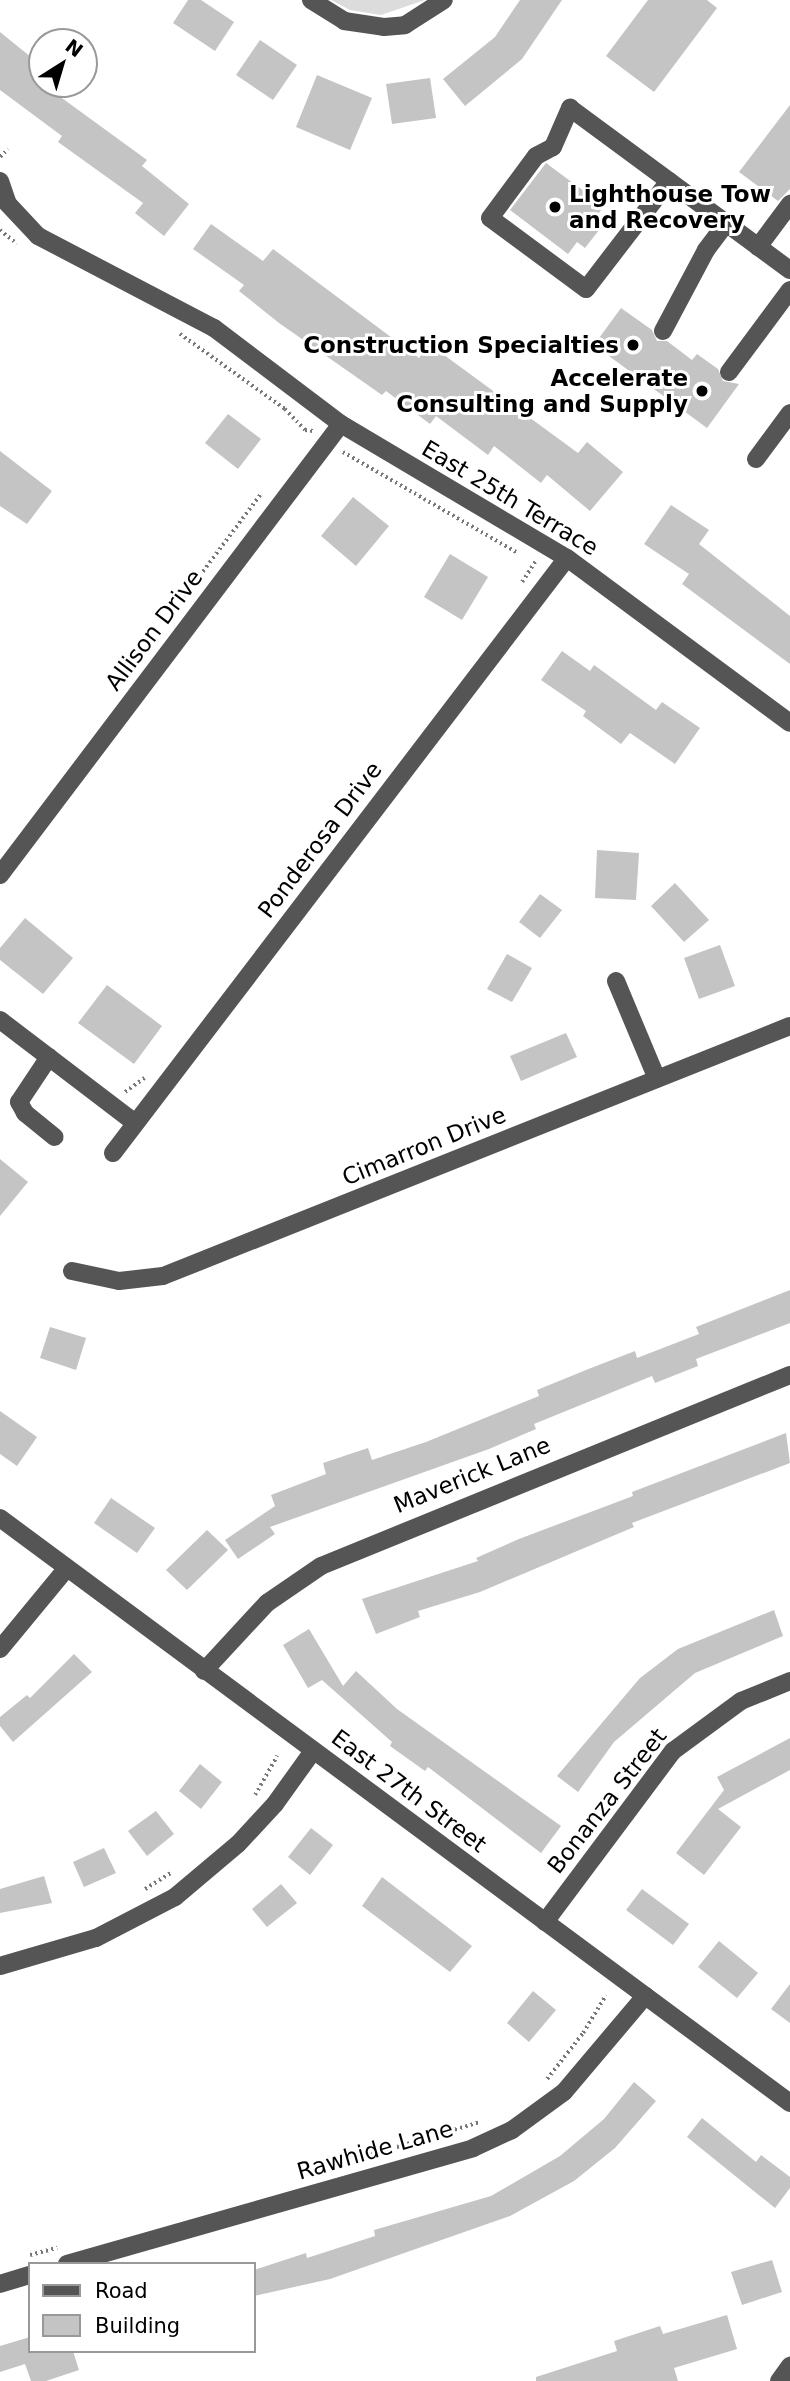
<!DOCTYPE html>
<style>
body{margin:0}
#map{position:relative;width:790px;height:2381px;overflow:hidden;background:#fff;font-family:"DejaVu Sans",sans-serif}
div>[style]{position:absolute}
.green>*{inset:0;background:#dcdcdc}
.building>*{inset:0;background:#c4c4c4}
.path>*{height:3.5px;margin-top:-1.75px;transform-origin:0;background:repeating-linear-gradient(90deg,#777 0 2px,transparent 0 5.5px)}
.minor>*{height:18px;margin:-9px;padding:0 9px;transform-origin:9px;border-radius:9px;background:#555}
.dots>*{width:19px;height:19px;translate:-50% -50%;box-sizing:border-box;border:4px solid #fff;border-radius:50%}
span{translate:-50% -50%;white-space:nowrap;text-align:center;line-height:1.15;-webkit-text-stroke:6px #fff;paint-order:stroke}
.poi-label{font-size:23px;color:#000;font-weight:700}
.left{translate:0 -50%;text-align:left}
.right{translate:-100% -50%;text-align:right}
.street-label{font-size:23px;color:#000}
.legend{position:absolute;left:28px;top:2262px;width:228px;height:91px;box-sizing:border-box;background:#fff;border:2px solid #999;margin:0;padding:9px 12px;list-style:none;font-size:21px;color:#000}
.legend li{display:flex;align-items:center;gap:14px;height:35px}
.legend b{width:35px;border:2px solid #999}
.north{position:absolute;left:28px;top:28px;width:70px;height:70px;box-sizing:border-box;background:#fff;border:2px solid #999;border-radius:50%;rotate:37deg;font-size:19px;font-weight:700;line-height:28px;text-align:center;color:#000}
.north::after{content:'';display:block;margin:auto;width:24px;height:32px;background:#000;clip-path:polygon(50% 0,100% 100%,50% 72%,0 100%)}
</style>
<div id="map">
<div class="green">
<div style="clip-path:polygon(331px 0,425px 0,381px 15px,350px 10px)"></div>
</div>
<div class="building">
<div style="clip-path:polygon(188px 0,201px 0,234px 22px,215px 51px,173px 23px)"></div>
<div style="clip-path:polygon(520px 0,562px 0,522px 59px,465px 106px,443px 79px,495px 37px)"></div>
<div style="clip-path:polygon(648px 0,707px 0,717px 8px,654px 92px,606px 56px)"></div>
<div style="clip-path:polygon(0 32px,42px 66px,42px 84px,62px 84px,55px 93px,147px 160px,142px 166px,189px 204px,164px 236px,135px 213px,143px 203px,58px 142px,62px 136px,0 90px)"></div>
<div style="clip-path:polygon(260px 40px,297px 65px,273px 100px,236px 75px)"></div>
<div style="clip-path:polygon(317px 75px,372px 98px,350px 150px,296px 127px)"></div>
<div style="clip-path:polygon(430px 78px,436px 118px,392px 124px,386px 84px)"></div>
<div style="clip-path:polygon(790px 105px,790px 189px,778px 201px,739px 172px)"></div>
<div style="clip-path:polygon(546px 163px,604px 206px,598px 214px,606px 221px,585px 248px,577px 242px,568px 254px,510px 210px)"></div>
<div style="clip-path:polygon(211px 224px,263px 261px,273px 249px,419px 358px,429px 344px,578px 453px,587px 442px,623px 472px,590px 511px,547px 475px,541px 483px,494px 446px,488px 455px,436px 416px,430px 424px,386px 391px,382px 395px,279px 323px,239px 291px,244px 285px,193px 249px)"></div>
<div style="clip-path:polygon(621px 308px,652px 330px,657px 341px,667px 341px,692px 360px,697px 354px,718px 369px,723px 381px,739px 384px,707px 428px,594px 345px)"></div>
<div style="clip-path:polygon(228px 414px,261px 439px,238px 469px,205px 443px)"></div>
<div style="clip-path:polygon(0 451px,52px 491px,27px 524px,0 506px)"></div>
<div style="clip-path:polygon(353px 497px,389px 526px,356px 566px,321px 536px)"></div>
<div style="clip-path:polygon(671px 505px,709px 530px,699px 544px,790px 616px,790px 664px,682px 584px,689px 574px,644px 544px)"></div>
<div style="clip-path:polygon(450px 554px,488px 577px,462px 620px,424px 597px)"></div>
<div style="clip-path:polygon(562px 651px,590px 671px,594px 665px,656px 710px,662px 702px,700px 728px,675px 764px,630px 733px,621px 744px,583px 716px,586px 711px,541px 680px)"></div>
<div style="clip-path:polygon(597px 850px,639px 853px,636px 900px,595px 898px)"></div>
<div style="clip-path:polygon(675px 883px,709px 920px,684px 942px,651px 906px)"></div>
<div style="clip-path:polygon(540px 894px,562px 910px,540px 938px,519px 922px)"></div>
<div style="clip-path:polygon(25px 918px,73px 958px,43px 994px,0 960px,0 948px)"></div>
<div style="clip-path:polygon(720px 945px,735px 986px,699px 999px,684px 958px)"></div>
<div style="clip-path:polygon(507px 954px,532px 968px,512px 1002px,487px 989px)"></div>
<div style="clip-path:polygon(107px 985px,162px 1026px,134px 1064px,78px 1023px)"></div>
<div style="clip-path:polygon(566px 1033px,577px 1057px,521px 1081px,510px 1056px)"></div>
<div style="clip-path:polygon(0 1159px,28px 1182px,0 1216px)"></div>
<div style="clip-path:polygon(790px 1290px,790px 1323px,696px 1359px,698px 1366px,655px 1383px,652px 1376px,534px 1424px,536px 1429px,489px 1449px,270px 1527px,275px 1534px,238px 1559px,225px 1540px,275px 1506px,271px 1495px,326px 1474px,323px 1463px,368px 1448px,372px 1460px,426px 1442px,539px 1396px,537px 1390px,591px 1368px,635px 1351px,637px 1358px,699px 1334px,696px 1327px)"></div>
<div style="clip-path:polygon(50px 1327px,86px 1338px,76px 1370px,40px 1358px)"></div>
<div style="clip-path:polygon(0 1411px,37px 1437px,17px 1466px,0 1454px)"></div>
<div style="clip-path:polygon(786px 1433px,790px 1463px,632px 1523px,634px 1527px,480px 1592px,418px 1611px,420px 1617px,376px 1634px,362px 1599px,478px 1561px,476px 1558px,519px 1539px,633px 1496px,632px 1492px)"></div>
<div style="clip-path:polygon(111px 1498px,155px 1528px,137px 1553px,94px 1523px)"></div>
<div style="clip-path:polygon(207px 1530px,228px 1550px,187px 1590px,166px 1570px)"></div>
<div style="clip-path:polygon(774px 1610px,783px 1636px,695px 1673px,614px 1742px,578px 1792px,557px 1776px,640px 1678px,678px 1649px)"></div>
<div style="clip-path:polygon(309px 1629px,343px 1686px,356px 1671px,397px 1709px,561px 1826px,541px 1853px,428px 1767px,425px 1771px,390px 1746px,392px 1742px,322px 1680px,308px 1688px,283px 1645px)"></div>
<div style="clip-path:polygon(74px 1654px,92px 1672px,13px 1742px,0 1726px,0 1717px,27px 1695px,30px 1698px)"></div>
<div style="clip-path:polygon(790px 1738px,790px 1770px,718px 1809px,741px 1827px,704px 1875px,676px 1853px,724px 1790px,717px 1777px)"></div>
<div style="clip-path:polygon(200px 1764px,222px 1782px,201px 1809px,179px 1791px)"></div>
<div style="clip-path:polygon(156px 1811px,174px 1834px,147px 1856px,128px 1831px)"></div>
<div style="clip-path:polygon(311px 1828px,333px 1845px,310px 1875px,288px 1857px)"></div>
<div style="clip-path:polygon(104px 1848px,116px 1873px,84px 1887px,73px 1862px)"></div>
<div style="clip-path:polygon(44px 1876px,52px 1903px,0 1913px,0 1889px)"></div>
<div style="clip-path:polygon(382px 1877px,472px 1946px,450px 1972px,362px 1906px)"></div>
<div style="clip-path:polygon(281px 1884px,297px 1903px,267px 1927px,252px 1909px)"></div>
<div style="clip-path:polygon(642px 1889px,689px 1924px,673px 1945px,626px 1910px)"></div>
<div style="clip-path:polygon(719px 1941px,758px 1973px,737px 1998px,698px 1967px)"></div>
<div style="clip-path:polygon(790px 1984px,790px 2023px,771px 2009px)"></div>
<div style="clip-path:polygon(533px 1991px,556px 2010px,529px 2042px,507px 2023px)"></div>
<div style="clip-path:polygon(634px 2082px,656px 2101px,615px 2148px,574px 2181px,510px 2216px,330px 2279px,254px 2296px,254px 2270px,306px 2253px,307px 2258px,375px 2236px,374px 2230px,491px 2196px,560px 2156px,604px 2119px)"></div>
<div style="clip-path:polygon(702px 2118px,756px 2162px,761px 2155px,790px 2177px,790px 2188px,775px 2208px,687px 2137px)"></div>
<div style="clip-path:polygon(772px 2260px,782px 2292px,742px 2305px,731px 2272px)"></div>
<div style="clip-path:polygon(727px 2315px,737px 2349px,674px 2368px,678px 2381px,536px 2381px,536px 2377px,617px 2351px,614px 2341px,660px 2326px,663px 2334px)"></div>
<div style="clip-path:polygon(30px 2337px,30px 2351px,73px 2351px,79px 2370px,46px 2381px,31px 2381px,25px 2364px,0 2372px,0 2346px)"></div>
</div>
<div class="path">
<div style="left:0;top:157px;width:11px;rotate:-45deg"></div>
<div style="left:0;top:230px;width:22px;rotate:39deg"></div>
<div style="left:180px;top:334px;width:129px;rotate:35.5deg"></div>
<div style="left:285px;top:409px;width:29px;rotate:46deg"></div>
<div style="left:305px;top:430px;width:8px;rotate:7deg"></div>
<div style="left:343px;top:452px;width:202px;rotate:30deg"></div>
<div style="left:522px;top:582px;width:24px;rotate:-57deg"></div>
<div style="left:183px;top:598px;width:129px;rotate:-53.2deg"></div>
<div style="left:125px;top:1092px;width:24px;rotate:-36deg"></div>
<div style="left:255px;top:1795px;width:45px;rotate:-60.6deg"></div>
<div style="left:145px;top:1889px;width:31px;rotate:-32deg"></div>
<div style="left:547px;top:2079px;width:58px;rotate:-52deg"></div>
<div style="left:583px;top:2033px;width:44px;rotate:-58.8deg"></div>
<div style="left:360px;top:2158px;width:125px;rotate:-16.7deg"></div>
<div style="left:30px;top:2255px;width:28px;rotate:-15deg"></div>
</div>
<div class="minor">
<div style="left:311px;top:0;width:39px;rotate:32deg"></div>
<div style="left:344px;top:21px;width:40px;rotate:8.5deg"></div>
<div style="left:384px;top:27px;width:21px;rotate:-5deg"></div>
<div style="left:405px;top:25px;width:46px;rotate:-32.7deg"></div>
<div style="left:0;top:181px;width:24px;rotate:71deg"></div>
<div style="left:8px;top:204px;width:44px;rotate:46.8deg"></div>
<div style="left:38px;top:236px;width:199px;rotate:27.6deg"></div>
<div style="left:214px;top:328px;width:159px;rotate:37.1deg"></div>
<div style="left:341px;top:424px;width:263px;rotate:30.7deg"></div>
<div style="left:567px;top:558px;width:277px;rotate:36.5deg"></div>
<div style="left:669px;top:181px;width:136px;rotate:127.5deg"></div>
<div style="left:586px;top:289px;width:119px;rotate:-143.5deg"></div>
<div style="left:490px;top:218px;width:77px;rotate:-53.4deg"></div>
<div style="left:536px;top:156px;width:19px;rotate:-28deg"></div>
<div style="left:553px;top:147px;width:43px;rotate:-66.4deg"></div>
<div style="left:570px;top:108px;width:273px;rotate:36.4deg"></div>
<div style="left:758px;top:247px;width:54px;rotate:-53.3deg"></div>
<div style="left:663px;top:331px;width:92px;rotate:-62deg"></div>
<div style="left:706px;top:250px;width:34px;rotate:-53deg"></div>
<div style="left:729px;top:372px;width:102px;rotate:-53.4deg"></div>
<div style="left:756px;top:459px;width:57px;rotate:-53.5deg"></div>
<div style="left:0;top:875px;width:565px;rotate:-52.91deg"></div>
<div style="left:616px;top:981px;width:106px;rotate:67.3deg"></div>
<div style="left:0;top:1020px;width:170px;rotate:37.3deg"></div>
<div style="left:49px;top:1057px;width:54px;rotate:123.7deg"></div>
<div style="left:19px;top:1102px;width:13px;rotate:61deg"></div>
<div style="left:25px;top:1113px;width:38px;rotate:39deg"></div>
<div style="left:113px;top:1153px;width:748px;rotate:-52.66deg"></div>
<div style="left:72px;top:1271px;width:48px;rotate:12deg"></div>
<div style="left:119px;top:1281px;width:44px;rotate:-6.5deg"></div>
<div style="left:163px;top:1276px;width:675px;rotate:-21.74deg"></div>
<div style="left:0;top:1518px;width:983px;rotate:36.52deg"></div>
<div style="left:0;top:1649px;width:105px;rotate:-50.4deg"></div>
<div style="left:204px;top:1671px;width:93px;rotate:-47.2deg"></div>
<div style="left:267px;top:1603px;width:65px;rotate:-34.4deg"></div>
<div style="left:321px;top:1566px;width:506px;rotate:-22.16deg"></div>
<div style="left:545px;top:1922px;width:214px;rotate:-53.2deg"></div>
<div style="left:673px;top:1751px;width:84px;rotate:-36.3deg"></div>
<div style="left:741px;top:1701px;width:53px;rotate:-22.2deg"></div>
<div style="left:0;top:1966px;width:100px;rotate:-16.3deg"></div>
<div style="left:96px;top:1938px;width:89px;rotate:-27.4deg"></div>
<div style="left:175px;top:1897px;width:82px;rotate:-40.1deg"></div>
<div style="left:238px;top:1844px;width:54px;rotate:-47.2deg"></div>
<div style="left:275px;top:1804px;width:65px;rotate:-54.4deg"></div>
<div style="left:67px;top:2264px;width:422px;rotate:-15.9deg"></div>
<div style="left:473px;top:2148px;width:43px;rotate:-24.8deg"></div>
<div style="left:512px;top:2130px;width:64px;rotate:-36.2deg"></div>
<div style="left:564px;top:2092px;width:126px;rotate:-49.8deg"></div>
<div style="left:0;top:2284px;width:31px;rotate:-17deg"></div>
<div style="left:779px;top:2381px;width:19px;rotate:-54deg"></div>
</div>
<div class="dots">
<div style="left:555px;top:207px;background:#000"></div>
<div style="left:633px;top:345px;background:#000"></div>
<div style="left:702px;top:391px;background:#000"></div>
</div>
<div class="poi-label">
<span class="left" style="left:569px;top:207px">Lighthouse Tow<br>and Recovery</span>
<span class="right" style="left:619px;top:345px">Construction Specialties</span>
<span class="right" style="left:688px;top:391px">Accelerate<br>Consulting and Supply</span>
</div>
<div class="street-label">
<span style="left:510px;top:498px;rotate:31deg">East 25th Terrace</span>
<span style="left:154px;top:630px;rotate:-53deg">Allison Drive</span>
<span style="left:320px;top:840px;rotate:-53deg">Ponderosa Drive</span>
<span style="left:424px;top:1146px;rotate:-22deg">Cimarron Drive</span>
<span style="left:472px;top:1475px;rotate:-22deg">Maverick Lane</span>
<span style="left:409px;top:1791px;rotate:37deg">East 27th Street</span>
<span style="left:607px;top:1801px;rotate:-52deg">Bonanza Street</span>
<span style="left:375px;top:2150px;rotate:-16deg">Rawhide Lane</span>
</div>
<ul class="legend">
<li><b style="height:9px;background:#555"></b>Road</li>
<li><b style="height:19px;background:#c4c4c4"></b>Building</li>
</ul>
<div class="north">N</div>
</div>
